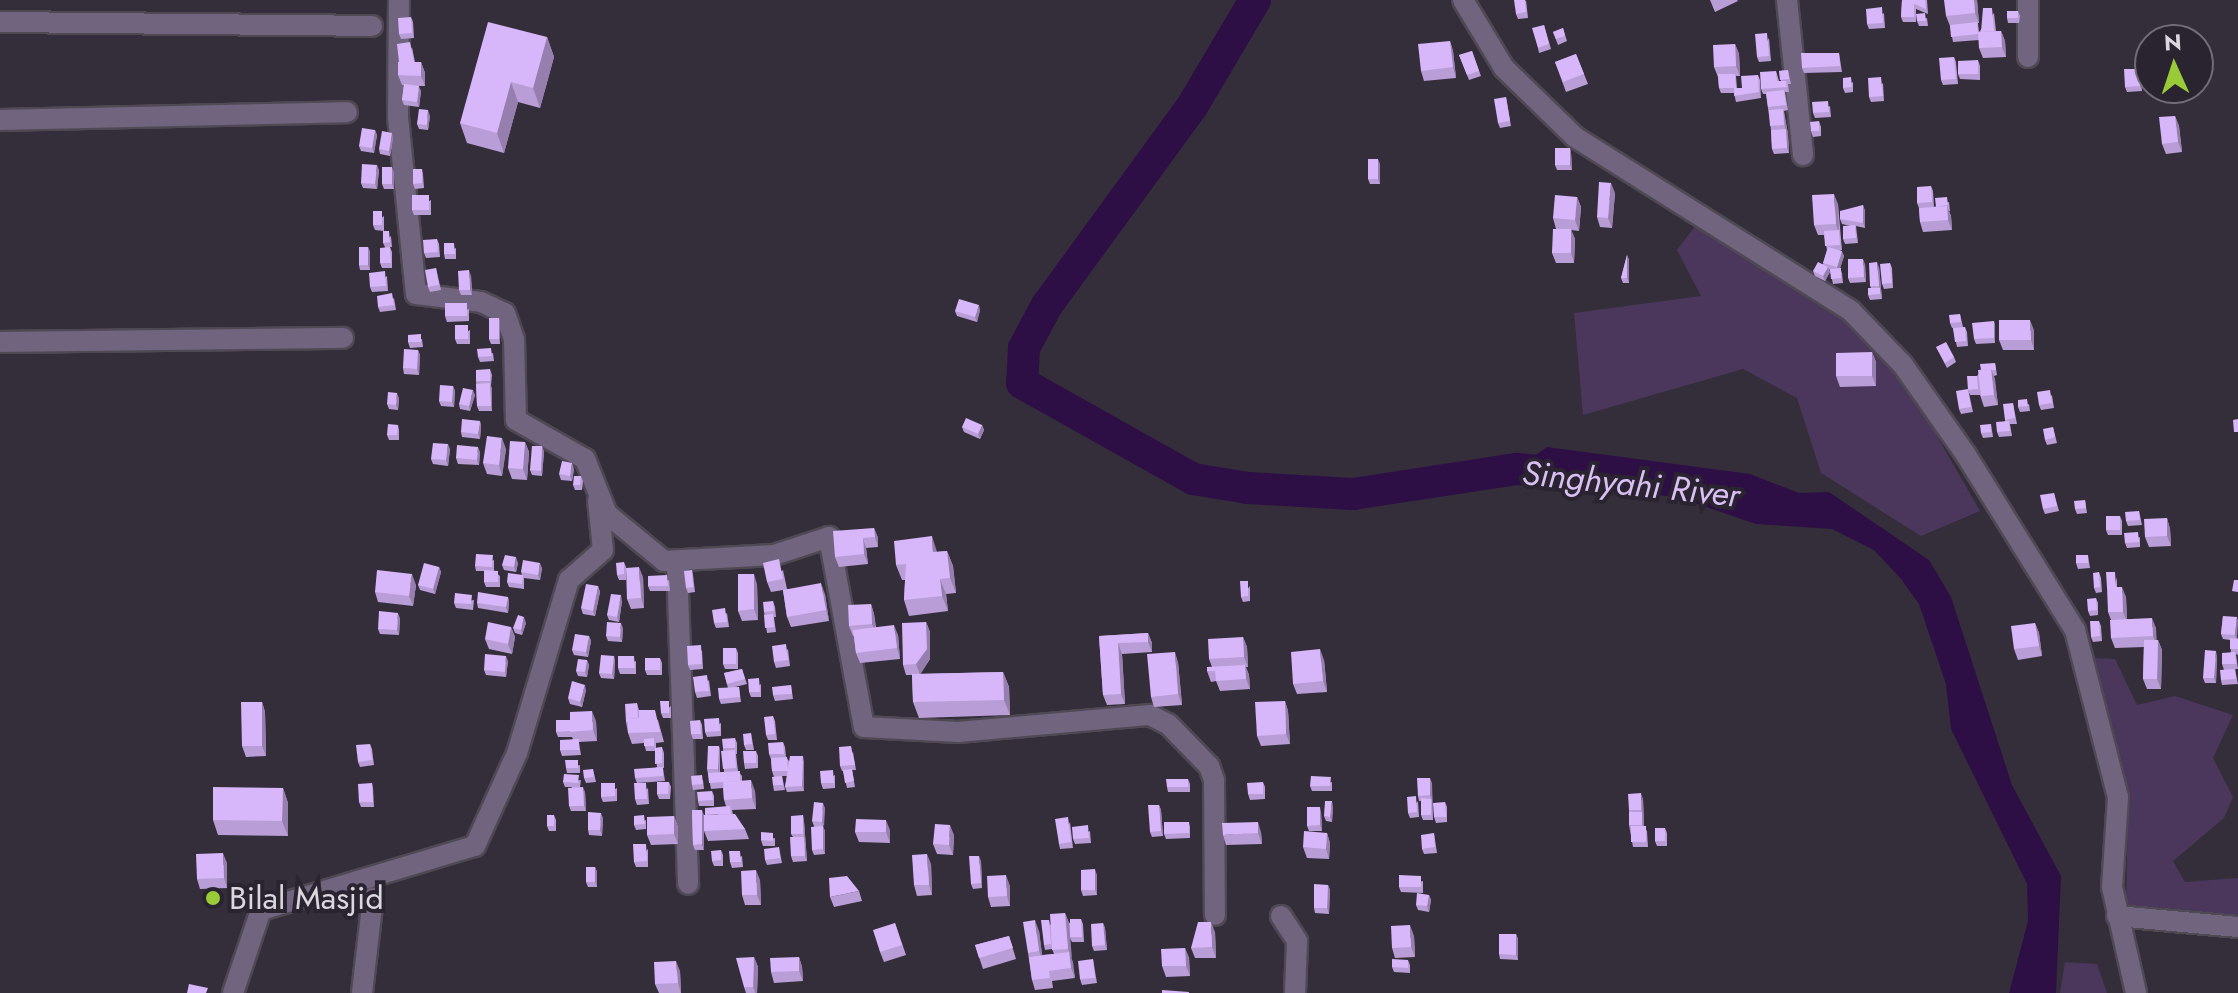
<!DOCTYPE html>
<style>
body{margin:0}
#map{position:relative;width:2238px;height:993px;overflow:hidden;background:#342e3a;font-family:Jost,sans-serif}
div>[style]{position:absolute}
.green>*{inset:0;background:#4a375b}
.water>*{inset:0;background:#2e0f45}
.river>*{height:32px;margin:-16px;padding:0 16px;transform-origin:16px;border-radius:16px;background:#2e0f45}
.roads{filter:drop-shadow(2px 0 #4f4954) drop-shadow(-2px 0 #4f4954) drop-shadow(0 2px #4f4954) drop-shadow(0 -2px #4f4954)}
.minor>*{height:20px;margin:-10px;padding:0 10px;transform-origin:10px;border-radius:10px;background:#71647f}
.wall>*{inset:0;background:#b99dd6}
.shaded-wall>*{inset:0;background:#967fae}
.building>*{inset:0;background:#d7b6f9}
.dots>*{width:22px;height:22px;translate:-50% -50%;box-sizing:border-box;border:4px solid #2a2430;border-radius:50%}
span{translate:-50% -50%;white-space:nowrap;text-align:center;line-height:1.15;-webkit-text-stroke:8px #2a2430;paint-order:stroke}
.poi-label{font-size:32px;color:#dbd7df}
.left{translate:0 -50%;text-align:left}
.water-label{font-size:34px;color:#d9bff3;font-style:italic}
.north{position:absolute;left:2134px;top:24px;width:80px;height:80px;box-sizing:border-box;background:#2a2430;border:2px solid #716c76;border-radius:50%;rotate:357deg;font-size:22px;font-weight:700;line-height:32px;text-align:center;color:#dbd7df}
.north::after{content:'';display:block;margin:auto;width:28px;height:36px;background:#98cb37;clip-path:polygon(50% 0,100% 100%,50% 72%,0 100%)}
</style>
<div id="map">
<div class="green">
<div style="clip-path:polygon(1696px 225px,1847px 321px,1902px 375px,1980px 511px,1921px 536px,1821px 473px,1797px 398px,1743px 369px,1583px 415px,1574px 313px,1701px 296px,1677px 250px)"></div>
<div style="clip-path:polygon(2094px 658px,2115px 659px,2137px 705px,2175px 696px,2233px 715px,2213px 758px,2233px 797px,2224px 818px,2173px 861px,2185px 882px,2238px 878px,2238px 916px,2126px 908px,2128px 796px)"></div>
<div style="clip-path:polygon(2065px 962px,2097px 964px,2107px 993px,2060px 993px)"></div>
</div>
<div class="water">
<div style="clip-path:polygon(1547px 447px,1750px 474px,1799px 493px,1829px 492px,1929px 560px,1951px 597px,2012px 785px,2061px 876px,2056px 993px,2009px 993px,2028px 921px,2027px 884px,1951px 729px,1946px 684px,1919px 604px,1901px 579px,1874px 550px,1832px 529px,1756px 524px,1677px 497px,1539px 484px,1517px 469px)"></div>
</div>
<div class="river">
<div style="left:1255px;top:0;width:122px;rotate:120.6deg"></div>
<div style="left:1193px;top:105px;width:248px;rotate:126.1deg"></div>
<div style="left:1047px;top:305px;width:49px;rotate:118.1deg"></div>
<div style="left:1024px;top:348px;width:35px;rotate:93deg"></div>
<div style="left:1022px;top:383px;width:196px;rotate:29.3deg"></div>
<div style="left:1193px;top:479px;width:56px;rotate:9.3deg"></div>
<div style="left:1248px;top:488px;width:105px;rotate:3.3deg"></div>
<div style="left:1353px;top:494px;width:166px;rotate:-8.7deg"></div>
<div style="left:1517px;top:469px;width:46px;rotate:5deg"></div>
</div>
<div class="roads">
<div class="minor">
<div style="left:399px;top:0;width:117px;rotate:90.5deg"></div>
<div style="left:398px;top:117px;width:178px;rotate:84.2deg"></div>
<div style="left:416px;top:294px;width:65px;rotate:7deg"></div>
<div style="left:481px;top:302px;width:26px;rotate:25deg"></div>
<div style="left:505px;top:313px;width:28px;rotate:71deg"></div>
<div style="left:514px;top:339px;width:81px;rotate:88.6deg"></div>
<div style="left:516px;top:420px;width:79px;rotate:29.5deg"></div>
<div style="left:585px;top:459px;width:59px;rotate:68.2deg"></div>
<div style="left:607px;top:514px;width:74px;rotate:39.5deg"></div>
<div style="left:664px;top:561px;width:110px;rotate:-3.1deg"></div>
<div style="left:774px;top:555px;width:58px;rotate:-18.1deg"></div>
<div style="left:829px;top:537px;width:193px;rotate:79.6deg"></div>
<div style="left:864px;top:727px;width:94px;rotate:3deg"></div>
<div style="left:958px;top:732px;width:193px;rotate:-5.1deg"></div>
<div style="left:1150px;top:715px;width:20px;rotate:27deg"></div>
<div style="left:1168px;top:724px;width:59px;rotate:45.7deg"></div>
<div style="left:1209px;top:766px;width:15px;rotate:70deg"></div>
<div style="left:1214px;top:780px;width:135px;rotate:89.6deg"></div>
<div style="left:1463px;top:0;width:79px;rotate:58.9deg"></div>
<div style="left:1504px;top:68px;width:99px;rotate:44.2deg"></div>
<div style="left:1575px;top:137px;width:326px;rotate:32.2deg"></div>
<div style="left:1851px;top:311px;width:75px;rotate:46.1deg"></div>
<div style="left:1903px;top:365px;width:110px;rotate:55deg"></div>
<div style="left:1966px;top:455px;width:206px;rotate:58.1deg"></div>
<div style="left:2075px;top:630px;width:172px;rotate:75.6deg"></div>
<div style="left:2118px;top:797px;width:90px;rotate:93.8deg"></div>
<div style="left:2112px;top:887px;width:109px;rotate:77.2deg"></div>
<div style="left:1787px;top:0;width:156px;rotate:84.1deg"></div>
<div style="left:2028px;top:0;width:57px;rotate:90deg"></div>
<div style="left:0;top:22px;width:372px;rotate:0.6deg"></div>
<div style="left:0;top:120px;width:347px;rotate:-1.3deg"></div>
<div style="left:0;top:342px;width:343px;rotate:-0.7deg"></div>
<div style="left:677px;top:564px;width:320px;rotate:88deg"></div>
<div style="left:1281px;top:916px;width:30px;rotate:57deg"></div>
<div style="left:1297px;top:941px;width:52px;rotate:92.2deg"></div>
<div style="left:2117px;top:916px;width:121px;rotate:5.2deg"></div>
<div style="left:233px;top:993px;width:88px;rotate:-71.4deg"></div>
<div style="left:261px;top:910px;width:223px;rotate:-16.7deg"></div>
<div style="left:475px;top:846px;width:102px;rotate:-65.7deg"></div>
<div style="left:517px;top:753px;width:181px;rotate:-73.3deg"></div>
<div style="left:569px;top:580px;width:45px;rotate:-41.4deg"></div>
<div style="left:603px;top:550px;width:50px;rotate:-95.7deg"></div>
<div style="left:362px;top:993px;width:96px;rotate:-83.4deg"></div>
</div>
</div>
<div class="wall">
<div style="clip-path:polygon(1526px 0,1528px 18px,1518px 19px,1516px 14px)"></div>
<div style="clip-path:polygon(1710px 0,1737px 0,1738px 1px,1715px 12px)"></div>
<div style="clip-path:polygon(1902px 0,1927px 0,1928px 14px,1916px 9px,1916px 22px,1903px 22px,1901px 17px)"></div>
<div style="clip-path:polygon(1977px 0,1979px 23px,1978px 23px,1979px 32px,1994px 13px,1996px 31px,2001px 31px,2005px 41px,2006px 57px,1983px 58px,1979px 48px,1979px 40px,1953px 42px,1950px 26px,1946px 16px)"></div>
<div style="clip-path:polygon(2018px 11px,2020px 16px,2019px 23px,2008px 23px,2007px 18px)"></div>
<div style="clip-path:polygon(1884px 13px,1885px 28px,1869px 29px,1867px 24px)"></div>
<div style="clip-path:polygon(411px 17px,413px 22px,414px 38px,401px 39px,399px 34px)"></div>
<div style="clip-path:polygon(1927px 18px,1928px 26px,1919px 26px,1917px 21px)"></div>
<div style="clip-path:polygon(1544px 25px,1551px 49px,1539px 53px,1538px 48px)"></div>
<div style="clip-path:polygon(1563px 28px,1567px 41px,1558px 45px,1553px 32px)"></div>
<div style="clip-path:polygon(547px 37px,554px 57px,540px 108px,518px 102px,504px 153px,467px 143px,460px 123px)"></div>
<div style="clip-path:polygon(1769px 38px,1771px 61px,1759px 62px,1757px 57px)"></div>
<div style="clip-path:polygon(1450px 41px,1453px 51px,1456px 78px,1424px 81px,1421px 71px)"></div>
<div style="clip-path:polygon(1735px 44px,1739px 54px,1740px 76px,1736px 76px,1737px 88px,1742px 88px,1758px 75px,1760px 80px,1761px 98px,1736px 102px,1734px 93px,1721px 93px,1719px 88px,1718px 77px,1714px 67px)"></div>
<div style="clip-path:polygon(412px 47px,415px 62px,421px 62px,425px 73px,425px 86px,415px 86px,421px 91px,419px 107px,404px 105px,402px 100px,404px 85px,402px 85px,398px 75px)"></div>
<div style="clip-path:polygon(1472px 51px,1481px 76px,1469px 80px,1459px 55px)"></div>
<div style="clip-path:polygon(1839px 53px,1842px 72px,1804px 73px,1802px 68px)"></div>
<div style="clip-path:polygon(1576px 54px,1588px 84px,1566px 92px,1555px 62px)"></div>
<div style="clip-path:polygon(1954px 57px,1956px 62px,1958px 84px,1943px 85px,1941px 80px)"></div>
<div style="clip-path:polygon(1978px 60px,1980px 66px,1980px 80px,1960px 79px,1958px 74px)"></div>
<div style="clip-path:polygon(2140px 69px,2142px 74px,2142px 91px,2127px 92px,2125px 87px)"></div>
<div style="clip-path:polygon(1788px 70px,1791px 84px,1788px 84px,1789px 92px,1785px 92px,1788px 110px,1784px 111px,1788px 134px,1789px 153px,1774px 154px,1772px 149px,1771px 130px,1766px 94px,1763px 94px,1761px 89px,1776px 71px,1779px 81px,1781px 81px,1779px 71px)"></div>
<div style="clip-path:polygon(1853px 82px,1853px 92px,1845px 93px,1843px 88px)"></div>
<div style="clip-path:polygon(1883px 83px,1884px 101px,1871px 102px,1869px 97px)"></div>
<div style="clip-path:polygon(1506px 97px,1511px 126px,1500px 128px,1498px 123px)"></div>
<div style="clip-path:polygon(1830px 106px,1831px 117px,1815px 118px,1813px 113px)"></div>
<div style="clip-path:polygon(430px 116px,428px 130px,419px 129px,417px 124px)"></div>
<div style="clip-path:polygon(2175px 116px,2179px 126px,2182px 152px,2166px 154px,2162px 144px)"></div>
<div style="clip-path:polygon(1819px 121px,1821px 127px,1821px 136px,1813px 137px,1811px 131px)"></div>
<div style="clip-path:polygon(375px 130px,377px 135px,374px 153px,361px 151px,359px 146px)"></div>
<div style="clip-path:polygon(393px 138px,390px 156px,380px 154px,379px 149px)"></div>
<div style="clip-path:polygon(1570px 148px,1571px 153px,1572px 170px,1557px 170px,1555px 165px)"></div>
<div style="clip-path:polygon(1380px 164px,1380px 184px,1370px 184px,1368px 179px)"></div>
<div style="clip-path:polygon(422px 169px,423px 174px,424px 188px,415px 189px,413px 184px)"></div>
<div style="clip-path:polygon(379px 170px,377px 189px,363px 188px,361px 183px)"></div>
<div style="clip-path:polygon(394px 172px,394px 189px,384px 189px,382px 184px)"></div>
<div style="clip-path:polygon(1931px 186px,1933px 191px,1934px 207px,1949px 202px,1950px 211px,1949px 211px,1951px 216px,1952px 230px,1923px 232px,1920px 222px,1919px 208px,1917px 203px)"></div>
<div style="clip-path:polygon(1615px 193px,1612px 228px,1600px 227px,1597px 217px)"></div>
<div style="clip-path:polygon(1577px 197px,1581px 207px,1579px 231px,1571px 230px,1575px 239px,1574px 263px,1556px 263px,1552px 253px,1556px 229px,1553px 218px)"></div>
<div style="clip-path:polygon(431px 200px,431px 215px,414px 215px,412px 210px)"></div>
<div style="clip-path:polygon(1838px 204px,1842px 250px,1840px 250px,1844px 256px,1840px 268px,1842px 273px,1843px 283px,1833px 284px,1830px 270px,1829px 269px,1830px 272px,1825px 281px,1815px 276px,1813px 271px,1823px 264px,1827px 250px,1824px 235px,1818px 235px,1814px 225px)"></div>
<div style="clip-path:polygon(1863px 205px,1865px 211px,1865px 228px,1856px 226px,1858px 243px,1845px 244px,1843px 239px,1851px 226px,1842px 224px,1840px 219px)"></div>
<div style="clip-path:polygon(384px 216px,384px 231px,375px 230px,373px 225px)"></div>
<div style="clip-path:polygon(391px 236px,392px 247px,390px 247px,392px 252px,392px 268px,382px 268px,380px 263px,385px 247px,383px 243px)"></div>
<div style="clip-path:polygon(437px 239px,439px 244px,440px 257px,426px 258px,424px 253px)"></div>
<div style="clip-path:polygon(368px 247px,370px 252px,370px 270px,360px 270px,359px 265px)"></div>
<div style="clip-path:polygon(456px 248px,456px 259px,445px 259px,444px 254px)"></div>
<div style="clip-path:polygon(1627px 255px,1629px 260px,1629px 283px,1623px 283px,1621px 278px)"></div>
<div style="clip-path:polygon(1890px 263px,1892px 268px,1893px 288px,1884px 289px,1882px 284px)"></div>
<div style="clip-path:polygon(1865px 264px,1866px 282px,1850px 283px,1848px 278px)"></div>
<div style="clip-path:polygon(1879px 267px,1882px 299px,1870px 300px,1868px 295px,1871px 288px,1870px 286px)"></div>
<div style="clip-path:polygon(436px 268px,441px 290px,430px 292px,428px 287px)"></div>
<div style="clip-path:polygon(387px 276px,388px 291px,372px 292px,370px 287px)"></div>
<div style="clip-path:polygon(471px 276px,472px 295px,461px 295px,459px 290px)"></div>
<div style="clip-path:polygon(394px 298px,396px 310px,380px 312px,378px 307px)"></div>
<div style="clip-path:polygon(469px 309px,469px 321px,447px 322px,445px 316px)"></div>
<div style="clip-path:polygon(980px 310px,977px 322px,957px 316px,955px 311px)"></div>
<div style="clip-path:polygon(1960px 314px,1963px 327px,1965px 327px,1967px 332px,1968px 346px,1957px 347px,1953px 328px,1952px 328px,1950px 323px)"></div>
<div style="clip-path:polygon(499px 318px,500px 324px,500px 344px,491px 344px,489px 339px)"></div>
<div style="clip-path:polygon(1994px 321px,1995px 326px,1995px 343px,1976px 344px,1974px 339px)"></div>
<div style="clip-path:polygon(470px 330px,470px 344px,457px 344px,455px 339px)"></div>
<div style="clip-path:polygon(2034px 330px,2034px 350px,2003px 350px,1999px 340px)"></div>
<div style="clip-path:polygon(422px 339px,423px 347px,410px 348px,408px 342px)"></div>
<div style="clip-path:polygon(1936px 347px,1954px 357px,1956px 362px,1947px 368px)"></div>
<div style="clip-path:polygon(418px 350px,420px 355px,419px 375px,404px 374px,403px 368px)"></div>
<div style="clip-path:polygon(1872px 352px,1876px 362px,1876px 386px,1840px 387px,1836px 376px)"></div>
<div style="clip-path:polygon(493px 353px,494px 361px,480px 362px,478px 357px)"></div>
<div style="clip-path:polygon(1995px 363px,1997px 375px,1994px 376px,1998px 405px,1984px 407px,1980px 395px,1970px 395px,1968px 390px,1981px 370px)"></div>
<div style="clip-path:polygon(490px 369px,492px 375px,491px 386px,492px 411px,479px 411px,477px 406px,476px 381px)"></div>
<div style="clip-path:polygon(453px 386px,455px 391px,454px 407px,441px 406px,439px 401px)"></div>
<div style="clip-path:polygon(1968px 389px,1973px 412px,1961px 414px,1959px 409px)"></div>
<div style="clip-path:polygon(475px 395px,470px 411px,460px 409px,459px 404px)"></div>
<div style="clip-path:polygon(2052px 395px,2054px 408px,2041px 410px,2039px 405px)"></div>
<div style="clip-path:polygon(399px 398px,398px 410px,389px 409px,387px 404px)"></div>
<div style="clip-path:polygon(2013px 403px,2017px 424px,2010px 424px,2012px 436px,1999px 437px,1997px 432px,2005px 421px,2005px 420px)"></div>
<div style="clip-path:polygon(2029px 404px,2030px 411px,2020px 412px,2018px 407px)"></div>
<div style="clip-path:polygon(480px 421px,481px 426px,480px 439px,462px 437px,461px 432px)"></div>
<div style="clip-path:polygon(1991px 424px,1993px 437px,1983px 438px,1981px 433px)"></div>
<div style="clip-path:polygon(398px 425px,399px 430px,399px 440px,389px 440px,387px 435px)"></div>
<div style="clip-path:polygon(982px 425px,984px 430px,980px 439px,964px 432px,962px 427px)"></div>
<div style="clip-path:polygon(2053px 427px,2057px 443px,2047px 445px,2045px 440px)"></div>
<div style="clip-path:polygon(525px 442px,529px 452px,527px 480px,512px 479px,508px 468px)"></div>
<div style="clip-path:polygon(542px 446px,544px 452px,542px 476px,532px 475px,530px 470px)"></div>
<div style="clip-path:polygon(450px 449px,448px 466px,433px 464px,431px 459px)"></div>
<div style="clip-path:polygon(506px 449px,502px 476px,487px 474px,483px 463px)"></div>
<div style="clip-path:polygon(480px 452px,479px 465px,458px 464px,456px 458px)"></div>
<div style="clip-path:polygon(574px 469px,572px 481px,561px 480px,559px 474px)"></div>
<div style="clip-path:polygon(581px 476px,583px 481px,582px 490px,575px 490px,573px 485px)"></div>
<div style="clip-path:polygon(2054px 493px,2059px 511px,2045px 514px,2043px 509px)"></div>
<div style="clip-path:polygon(2085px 500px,2087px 513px,2077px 514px,2075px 509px)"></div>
<div style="clip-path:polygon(2139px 511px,2142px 525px,2128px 526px,2126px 521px)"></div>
<div style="clip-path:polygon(2120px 516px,2122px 521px,2122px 535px,2108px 535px,2106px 530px)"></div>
<div style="clip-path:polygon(2167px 518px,2170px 529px,2171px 546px,2149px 547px,2145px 537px)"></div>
<div style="clip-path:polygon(874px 528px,878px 538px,878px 547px,866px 548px,868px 564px,839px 567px,835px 557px)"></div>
<div style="clip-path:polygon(2140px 537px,2140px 547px,2127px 548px,2125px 543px)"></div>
<div style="clip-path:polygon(947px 551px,953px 566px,956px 593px,946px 594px,948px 611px,909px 616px,904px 600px,905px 580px,902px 580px,896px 565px,937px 552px)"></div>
<div style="clip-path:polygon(2088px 555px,2090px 568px,2078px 569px,2076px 563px)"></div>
<div style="clip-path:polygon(494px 560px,494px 571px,500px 576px,500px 587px,486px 587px,484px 582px,484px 571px,476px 571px,475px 566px)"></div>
<div style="clip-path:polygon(624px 562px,626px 567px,626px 580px,619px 580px,617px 575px)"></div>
<div style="clip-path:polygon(518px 563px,516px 572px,504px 570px,502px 565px)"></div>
<div style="clip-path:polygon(439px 567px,441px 572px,435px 594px,420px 590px,418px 585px)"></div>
<div style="clip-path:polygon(542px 568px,540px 580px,524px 578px,524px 589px,509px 587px,507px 582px,522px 575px,521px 572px)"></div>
<div style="clip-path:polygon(692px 570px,693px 575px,695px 592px,688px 593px,686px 588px)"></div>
<div style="clip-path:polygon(783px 570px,787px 589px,825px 594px,829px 621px,791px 627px,787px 617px,783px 590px,771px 592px,767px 582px)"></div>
<div style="clip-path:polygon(2099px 572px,2101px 578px,2102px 592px,2096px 593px,2094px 588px)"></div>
<div style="clip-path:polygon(643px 577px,644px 608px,631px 609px,627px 599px)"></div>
<div style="clip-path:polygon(2117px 577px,2117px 587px,2126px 597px,2127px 619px,2156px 628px,2156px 640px,2158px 640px,2162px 650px,2161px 689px,2147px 689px,2143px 679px,2144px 647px,2115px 648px,2111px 638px,2111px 620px,2108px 612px)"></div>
<div style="clip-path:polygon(669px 580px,670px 591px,650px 591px,648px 586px)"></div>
<div style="clip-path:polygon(757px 584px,758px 620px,742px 621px,738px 611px)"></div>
<div style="clip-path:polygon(416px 585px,413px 606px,378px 602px,375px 592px)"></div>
<div style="clip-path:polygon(598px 586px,600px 592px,595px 616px,583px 614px,581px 608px)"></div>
<div style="clip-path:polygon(1250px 586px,1250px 601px,1243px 602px,1241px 597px)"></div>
<div style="clip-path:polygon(508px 597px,509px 602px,508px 613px,478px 608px,477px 603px)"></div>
<div style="clip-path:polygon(2096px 598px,2098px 603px,2098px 615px,2090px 616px,2088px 611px)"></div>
<div style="clip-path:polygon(474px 600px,473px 610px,456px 608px,454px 603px)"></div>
<div style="clip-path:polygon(622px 601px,619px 622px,609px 620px,607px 615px)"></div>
<div style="clip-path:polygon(773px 601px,775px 607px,776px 617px,774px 617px,776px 632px,767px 633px,764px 612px)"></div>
<div style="clip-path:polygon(871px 604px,874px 614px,876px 627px,898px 635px,900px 659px,860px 663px,856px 653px,854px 636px,853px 636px,849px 626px)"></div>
<div style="clip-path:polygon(727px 613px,729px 627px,716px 628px,714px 623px)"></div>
<div style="clip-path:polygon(2223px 616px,2238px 639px,2238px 655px,2236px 654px,2238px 669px,2235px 669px,2238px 684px,2222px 685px,2221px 680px,2224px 670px,2222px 664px,2231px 652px,2230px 640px,2223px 639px,2221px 634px)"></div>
<div style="clip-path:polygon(400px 618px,399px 635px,380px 634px,378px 629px)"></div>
<div style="clip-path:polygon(2099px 621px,2101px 626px,2102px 641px,2093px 642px,2091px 637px)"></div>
<div style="clip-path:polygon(926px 622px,930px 632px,930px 659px,920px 674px,1003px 672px,1009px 687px,1010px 715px,919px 718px,913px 702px,912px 675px,906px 675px,903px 665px)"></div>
<div style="clip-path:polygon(526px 623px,522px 635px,515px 633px,513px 628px)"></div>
<div style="clip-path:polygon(2035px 623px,2039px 633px,2042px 656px,2018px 660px,2014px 649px)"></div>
<div style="clip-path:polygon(511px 627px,515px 637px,512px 654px,489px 649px,485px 639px)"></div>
<div style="clip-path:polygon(623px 628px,622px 642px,608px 641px,606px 636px)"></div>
<div style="clip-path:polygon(1148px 633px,1152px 643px,1152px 652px,1122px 654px,1125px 704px,1107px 705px,1103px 695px,1099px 636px)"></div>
<div style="clip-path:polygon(589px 636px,591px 641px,588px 657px,574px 655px,572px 650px)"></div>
<div style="clip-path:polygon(1243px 637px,1247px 647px,1248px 667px,1246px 667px,1249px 675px,1250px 689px,1220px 691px,1216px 681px,1211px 682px,1207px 671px,1212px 667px,1209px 659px)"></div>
<div style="clip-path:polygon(736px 648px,738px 653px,738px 669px,725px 669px,723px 664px)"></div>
<div style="clip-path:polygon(788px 649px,790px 666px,776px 668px,774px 662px)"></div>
<div style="clip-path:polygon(702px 650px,703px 669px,690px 670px,688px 665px)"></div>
<div style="clip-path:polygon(614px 656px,615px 662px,614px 679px,601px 678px,599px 673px)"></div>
<div style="clip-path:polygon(2217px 656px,2216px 683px,2205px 683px,2203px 678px)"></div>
<div style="clip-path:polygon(660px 658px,662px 663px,662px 675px,647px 675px,645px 670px)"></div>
<div style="clip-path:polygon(587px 660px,589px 665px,587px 677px,578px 676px,576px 671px)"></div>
<div style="clip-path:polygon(1324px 660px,1327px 692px,1297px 694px,1293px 684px)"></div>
<div style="clip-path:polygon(508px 661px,506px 677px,486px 675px,484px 670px)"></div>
<div style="clip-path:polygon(636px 661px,636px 674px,620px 674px,618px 668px)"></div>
<div style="clip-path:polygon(1178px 662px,1182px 705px,1154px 707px,1151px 697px)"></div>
<div style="clip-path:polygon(742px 669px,747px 684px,735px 687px,739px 687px,741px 702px,721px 704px,719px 699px,728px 688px,724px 673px)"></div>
<div style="clip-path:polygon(709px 680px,711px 696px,697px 698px,695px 692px)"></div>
<div style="clip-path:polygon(761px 684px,761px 697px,751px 697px,749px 692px)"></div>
<div style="clip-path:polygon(791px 685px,793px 699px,775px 701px,773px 695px)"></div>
<div style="clip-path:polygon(586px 690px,582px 707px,570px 704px,568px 698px)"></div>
<div style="clip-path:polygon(1285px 701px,1288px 711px,1290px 744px,1261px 746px,1257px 736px)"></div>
<div style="clip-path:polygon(262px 702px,265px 712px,266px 756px,246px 757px,242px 746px)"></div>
<div style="clip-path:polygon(637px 703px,639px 710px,658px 720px,664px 742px,656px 743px,656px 748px,662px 747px,664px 753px,664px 768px,663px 768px,665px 781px,637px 783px,635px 778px,657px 767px,655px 751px,646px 751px,644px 743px,632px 744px,628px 733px,626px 722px)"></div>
<div style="clip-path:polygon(671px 706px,671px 718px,663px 718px,661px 713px)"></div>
<div style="clip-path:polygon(773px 716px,775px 721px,777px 740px,768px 740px,766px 735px)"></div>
<div style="clip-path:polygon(700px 720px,702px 725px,703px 739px,693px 739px,691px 734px)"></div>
<div style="clip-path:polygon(596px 721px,597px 741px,579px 742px,581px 755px,562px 756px,560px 750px,573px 739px,572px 737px,558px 737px,556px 732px)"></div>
<div style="clip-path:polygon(721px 723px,721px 736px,707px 737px,705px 732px)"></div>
<div style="clip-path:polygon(751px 733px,754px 750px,746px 750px,744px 745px)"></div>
<div style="clip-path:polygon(735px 738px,737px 743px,737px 754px,736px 754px,738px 771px,742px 776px,742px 781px,755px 791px,756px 809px,732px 810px,733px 814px,745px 829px,749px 839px,708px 841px,704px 831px,726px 806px,724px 800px,723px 788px,711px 789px,707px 769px,719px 746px,720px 751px,720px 772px,724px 772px,723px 748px)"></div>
<div style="clip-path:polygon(783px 742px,785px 747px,786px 757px,789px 761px,804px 761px,804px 791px,787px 792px,785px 787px,787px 776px,782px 776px,785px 790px,774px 791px,773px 785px,774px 777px,772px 771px,771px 759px,769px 754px)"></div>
<div style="clip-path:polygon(370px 744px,372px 749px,374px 765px,360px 767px,358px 762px)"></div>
<div style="clip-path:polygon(756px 751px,758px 756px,758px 768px,745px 769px,744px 763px)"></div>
<div style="clip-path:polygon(853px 752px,856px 770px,852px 770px,855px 787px,847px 788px,843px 771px,842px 771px,840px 766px)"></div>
<div style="clip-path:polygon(580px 765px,580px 773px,567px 773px,566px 768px)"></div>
<div style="clip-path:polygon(593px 769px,596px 782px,586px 783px,584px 778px)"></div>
<div style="clip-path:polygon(835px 775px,835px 788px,823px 789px,821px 783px)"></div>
<div style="clip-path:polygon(1188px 779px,1190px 784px,1190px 792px,1168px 792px,1167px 787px)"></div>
<div style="clip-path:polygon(581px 780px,580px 787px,585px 792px,586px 811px,571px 811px,569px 806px,572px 787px,565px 787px,563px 782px)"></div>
<div style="clip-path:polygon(703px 780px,704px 789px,693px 790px,692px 785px)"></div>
<div style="clip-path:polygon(669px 782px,671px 787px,670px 799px,659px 799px,657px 794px)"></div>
<div style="clip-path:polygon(1263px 782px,1265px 787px,1265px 799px,1250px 800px,1248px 794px)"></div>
<div style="clip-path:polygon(1332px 782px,1332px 791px,1312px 791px,1310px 786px)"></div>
<div style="clip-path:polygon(372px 783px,373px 788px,374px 807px,361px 807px,359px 802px)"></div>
<div style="clip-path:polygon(1432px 783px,1433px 820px,1423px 820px,1421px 815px,1421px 801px,1419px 801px,1418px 796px)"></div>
<div style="clip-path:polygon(283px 788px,288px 803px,288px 836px,218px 835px,213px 820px)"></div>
<div style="clip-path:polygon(617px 788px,617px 801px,603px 802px,601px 797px)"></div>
<div style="clip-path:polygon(648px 788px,649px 804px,637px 805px,635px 799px)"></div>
<div style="clip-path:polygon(712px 791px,714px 796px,714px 806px,699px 806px,698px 801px)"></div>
<div style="clip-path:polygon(1643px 799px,1644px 826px,1647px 831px,1648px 847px,1633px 847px,1629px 825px,1629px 810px)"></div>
<div style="clip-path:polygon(1418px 801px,1419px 817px,1410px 818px,1408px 813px)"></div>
<div style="clip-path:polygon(1445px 802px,1447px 807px,1447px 822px,1436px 823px,1434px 817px)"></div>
<div style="clip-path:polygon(1159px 805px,1161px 810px,1163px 836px,1152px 837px,1150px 832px)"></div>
<div style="clip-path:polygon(1333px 806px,1332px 822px,1326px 821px,1324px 816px)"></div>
<div style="clip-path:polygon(825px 808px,823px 827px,825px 831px,825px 854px,814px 855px,812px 850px,814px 826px,812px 821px)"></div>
<div style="clip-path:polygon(692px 810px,704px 850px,695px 850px,693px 845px)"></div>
<div style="clip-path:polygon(1321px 812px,1322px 831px,1309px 831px,1307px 826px)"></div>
<div style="clip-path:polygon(554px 815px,556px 820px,556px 831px,549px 831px,547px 826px)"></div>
<div style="clip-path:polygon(803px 815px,804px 821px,807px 861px,793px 862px,791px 856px,793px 837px,791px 834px)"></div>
<div style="clip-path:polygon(674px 816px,678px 827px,678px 844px,651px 845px,647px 835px)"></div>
<div style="clip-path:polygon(603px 818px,602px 836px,589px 835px,588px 830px)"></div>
<div style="clip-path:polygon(646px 820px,646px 829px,636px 830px,634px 825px)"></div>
<div style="clip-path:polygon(1070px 822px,1073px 848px,1060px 849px,1059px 844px)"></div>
<div style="clip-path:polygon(1189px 822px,1190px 827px,1190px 838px,1166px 839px,1164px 834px)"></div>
<div style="clip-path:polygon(1665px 828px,1667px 833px,1667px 846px,1657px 846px,1655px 841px)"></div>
<div style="clip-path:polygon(890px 830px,890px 843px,859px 842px,855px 832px)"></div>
<div style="clip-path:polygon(1090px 831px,1091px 843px,1075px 844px,1073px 839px)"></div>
<div style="clip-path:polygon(1261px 832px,1262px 844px,1226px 845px,1223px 835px)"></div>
<div style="clip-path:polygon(1327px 833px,1330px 843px,1329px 859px,1307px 858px,1303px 847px)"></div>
<div style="clip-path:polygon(1434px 833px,1437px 853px,1424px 854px,1422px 849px)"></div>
<div style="clip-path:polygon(954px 835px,953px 855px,937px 854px,933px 844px)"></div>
<div style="clip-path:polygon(775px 838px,775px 846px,763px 846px,761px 840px)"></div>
<div style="clip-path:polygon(779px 847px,782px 863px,767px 865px,765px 860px)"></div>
<div style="clip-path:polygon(648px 849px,648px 867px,636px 867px,634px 862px)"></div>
<div style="clip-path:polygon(721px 850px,723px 855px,723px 866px,714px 866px,712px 861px)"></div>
<div style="clip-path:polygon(742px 856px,743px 867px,732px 868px,730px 862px)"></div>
<div style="clip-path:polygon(981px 861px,982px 888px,973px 889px,971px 884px)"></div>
<div style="clip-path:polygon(227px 863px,227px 888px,200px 889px,197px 879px)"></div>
<div style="clip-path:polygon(931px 864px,932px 895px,917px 896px,914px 885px)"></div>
<div style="clip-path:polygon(595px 867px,597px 872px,597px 887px,588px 887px,586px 882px)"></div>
<div style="clip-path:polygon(1097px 875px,1097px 895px,1083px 896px,1081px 890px)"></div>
<div style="clip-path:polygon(760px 880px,761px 905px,745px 905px,742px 895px)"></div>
<div style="clip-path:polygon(1423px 881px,1423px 893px,1401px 892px,1399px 887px)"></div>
<div style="clip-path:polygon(1328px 885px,1330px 890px,1329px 914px,1315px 913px,1314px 908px)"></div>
<div style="clip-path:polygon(1010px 886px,1010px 906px,991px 907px,988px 897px)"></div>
<div style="clip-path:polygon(859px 891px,862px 901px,834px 907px,830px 897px)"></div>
<div style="clip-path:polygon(1429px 895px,1431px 900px,1429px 912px,1418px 910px,1416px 905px)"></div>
<div style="clip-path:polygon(1065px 913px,1069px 923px,1081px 919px,1083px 924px,1084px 942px,1072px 942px,1070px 938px,1071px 959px,1075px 978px,1052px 981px,1053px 988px,1035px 990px,1032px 980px,1028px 953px,1039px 931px,1042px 955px,1054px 954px,1052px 949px,1045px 950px,1044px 945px,1049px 920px,1050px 925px)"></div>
<div style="clip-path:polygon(895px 923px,906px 955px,884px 962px,880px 952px)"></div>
<div style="clip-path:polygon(1103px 923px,1105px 928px,1107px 950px,1094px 951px,1092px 946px)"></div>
<div style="clip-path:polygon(1215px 932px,1216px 958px,1195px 958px,1191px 948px)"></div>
<div style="clip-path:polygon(1516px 934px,1518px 939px,1518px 960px,1500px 959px,1499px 954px)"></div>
<div style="clip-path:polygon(1009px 936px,1016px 959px,983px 969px,975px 945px)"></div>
<div style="clip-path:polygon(1414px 936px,1415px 957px,1395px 958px,1392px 948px)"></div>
<div style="clip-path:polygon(1185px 948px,1189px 958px,1190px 976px,1166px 977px,1162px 966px)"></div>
<div style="clip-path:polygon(754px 957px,758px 967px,757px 993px,746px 993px,744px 987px)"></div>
<div style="clip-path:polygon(799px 957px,802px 967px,803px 981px,774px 983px,771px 972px)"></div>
<div style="clip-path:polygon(1093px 959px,1097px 983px,1082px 985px,1080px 979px)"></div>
<div style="clip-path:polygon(1408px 960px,1410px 965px,1410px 973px,1394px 972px,1392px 967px)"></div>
<div style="clip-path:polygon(680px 971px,681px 993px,659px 993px,655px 984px)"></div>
</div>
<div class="shaded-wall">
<div style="clip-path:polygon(1974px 0,1977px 0,1979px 23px,1975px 13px)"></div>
<div style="clip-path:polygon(2001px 31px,2005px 41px,2006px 57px,2002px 47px)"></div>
<div style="clip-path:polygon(547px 37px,554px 57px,540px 108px,533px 88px)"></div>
<div style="clip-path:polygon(1450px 41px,1453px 51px,1456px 78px,1453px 67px)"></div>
<div style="clip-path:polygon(1735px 44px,1739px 54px,1740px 76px,1736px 66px)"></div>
<div style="clip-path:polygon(421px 62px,425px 73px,425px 86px,421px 76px)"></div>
<div style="clip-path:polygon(2140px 69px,2142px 74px,2142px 91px,2140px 86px)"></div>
<div style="clip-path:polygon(511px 82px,518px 102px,504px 153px,497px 133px)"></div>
<div style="clip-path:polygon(419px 86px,421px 91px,419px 107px,417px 102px)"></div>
<div style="clip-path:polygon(1783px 109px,1788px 134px,1789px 153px,1787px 148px)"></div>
<div style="clip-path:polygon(428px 110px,430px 116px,428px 130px,427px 125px)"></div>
<div style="clip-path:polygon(2175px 116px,2179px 126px,2182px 152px,2178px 142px)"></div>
<div style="clip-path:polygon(375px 130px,377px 135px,374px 153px,372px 148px)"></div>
<div style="clip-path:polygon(392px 133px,393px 138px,390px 156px,389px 151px)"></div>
<div style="clip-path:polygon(1570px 148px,1571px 153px,1572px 170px,1570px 165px)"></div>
<div style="clip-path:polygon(1378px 159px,1380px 164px,1380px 184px,1378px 179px)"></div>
<div style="clip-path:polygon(377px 165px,379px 170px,377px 189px,375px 184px)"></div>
<div style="clip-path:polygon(392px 167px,394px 172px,394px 189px,392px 184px)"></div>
<div style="clip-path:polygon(1611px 183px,1615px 193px,1612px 228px,1608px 218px)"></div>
<div style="clip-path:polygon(1834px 194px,1838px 204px,1839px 234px,1836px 224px)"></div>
<div style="clip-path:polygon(1577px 197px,1581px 207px,1579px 231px,1575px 220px)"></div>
<div style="clip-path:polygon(1863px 205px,1865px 211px,1865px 228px,1863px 223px)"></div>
<div style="clip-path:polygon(1947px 206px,1951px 216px,1952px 230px,1948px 220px)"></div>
<div style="clip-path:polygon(1571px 229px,1575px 239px,1574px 263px,1571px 253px)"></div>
<div style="clip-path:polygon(368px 247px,370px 252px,370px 270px,368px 265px)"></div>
<div style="clip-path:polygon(1842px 251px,1844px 256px,1839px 272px,1837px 267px)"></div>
<div style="clip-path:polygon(1627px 255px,1629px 260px,1629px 283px,1627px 278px)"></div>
<div style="clip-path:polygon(1863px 259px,1865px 264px,1866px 282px,1864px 277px)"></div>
<div style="clip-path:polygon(1877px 262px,1879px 267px,1882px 299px,1879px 286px)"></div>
<div style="clip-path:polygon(1828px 267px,1830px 272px,1825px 281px,1823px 276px)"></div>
<div style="clip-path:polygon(469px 270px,471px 276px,472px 295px,470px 290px)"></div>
<div style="clip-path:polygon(979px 305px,980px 310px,977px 322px,975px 317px)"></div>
<div style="clip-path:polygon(499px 318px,500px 324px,500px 344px,499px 339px)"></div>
<div style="clip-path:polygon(2030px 320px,2034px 330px,2034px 350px,2031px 340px)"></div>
<div style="clip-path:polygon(1994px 321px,1995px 326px,1995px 343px,1994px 338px)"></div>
<div style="clip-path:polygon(418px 350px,420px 355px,419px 375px,417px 369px)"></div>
<div style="clip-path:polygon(1872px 352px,1876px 362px,1876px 386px,1872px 376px)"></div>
<div style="clip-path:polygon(1991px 369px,1995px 379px,1998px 405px,1994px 395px)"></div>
<div style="clip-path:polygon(490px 383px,492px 388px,492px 411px,491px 406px)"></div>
<div style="clip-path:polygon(453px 386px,455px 391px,454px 407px,452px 402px)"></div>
<div style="clip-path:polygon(473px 390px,475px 395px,470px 411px,469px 406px)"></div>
<div style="clip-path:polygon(397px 393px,399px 398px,398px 410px,396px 405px)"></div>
<div style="clip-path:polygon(480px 421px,481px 426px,480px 439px,478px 434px)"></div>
<div style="clip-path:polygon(982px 425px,984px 430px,980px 439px,978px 434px)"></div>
<div style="clip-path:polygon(502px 438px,506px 449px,502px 476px,499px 465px)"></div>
<div style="clip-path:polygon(525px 442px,529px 452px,527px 480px,523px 469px)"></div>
<div style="clip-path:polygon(448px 444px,450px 449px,448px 466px,446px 460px)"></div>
<div style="clip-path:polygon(542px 446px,544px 452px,542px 476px,541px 471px)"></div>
<div style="clip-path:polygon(478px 447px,480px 452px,479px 465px,477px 460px)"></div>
<div style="clip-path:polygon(572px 463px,574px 469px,572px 481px,570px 476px)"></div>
<div style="clip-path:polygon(2167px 518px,2170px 529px,2171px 546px,2167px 536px)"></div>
<div style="clip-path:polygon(874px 528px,878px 538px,878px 547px,875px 537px)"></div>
<div style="clip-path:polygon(932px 536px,937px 552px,933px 552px)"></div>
<div style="clip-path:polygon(863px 538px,866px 548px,868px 564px,864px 554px)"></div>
<div style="clip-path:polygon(947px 551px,953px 566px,956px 593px,950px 578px)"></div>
<div style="clip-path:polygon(516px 557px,518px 563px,516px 572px,514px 567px)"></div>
<div style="clip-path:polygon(540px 563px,542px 568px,540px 580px,538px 575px)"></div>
<div style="clip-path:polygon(439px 567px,441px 572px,435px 594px,433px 589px)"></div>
<div style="clip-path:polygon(639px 567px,643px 577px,644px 608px,641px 598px)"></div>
<div style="clip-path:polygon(412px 574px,416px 585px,413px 606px,409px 596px)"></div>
<div style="clip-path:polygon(754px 574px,757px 584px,758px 620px,754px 609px)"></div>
<div style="clip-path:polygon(940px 579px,946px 594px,948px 611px,942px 596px)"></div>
<div style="clip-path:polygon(821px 583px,825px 594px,829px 621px,826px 610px)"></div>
<div style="clip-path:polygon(598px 586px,600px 592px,595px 616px,593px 611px)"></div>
<div style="clip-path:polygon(2122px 587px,2126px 597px,2127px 622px,2123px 612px)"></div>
<div style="clip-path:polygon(621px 595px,622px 601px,619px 622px,617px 617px)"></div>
<div style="clip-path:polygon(508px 597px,509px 602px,508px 613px,506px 607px)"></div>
<div style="clip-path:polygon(871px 604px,874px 614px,876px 634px,872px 624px)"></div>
<div style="clip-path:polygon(398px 613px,400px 618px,399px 635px,397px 630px)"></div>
<div style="clip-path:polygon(524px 617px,526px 623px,522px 635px,521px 630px)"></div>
<div style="clip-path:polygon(2237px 617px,2238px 621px,2237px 640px,2235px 635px)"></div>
<div style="clip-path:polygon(2152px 618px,2156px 628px,2157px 646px,2153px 636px)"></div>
<div style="clip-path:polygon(926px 622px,930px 632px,930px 659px,920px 675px,916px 664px)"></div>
<div style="clip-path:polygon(621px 623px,623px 628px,622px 642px,620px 637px)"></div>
<div style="clip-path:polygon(2035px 623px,2039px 633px,2042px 656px,2039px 646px)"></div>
<div style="clip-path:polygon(894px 625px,898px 635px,900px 659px,897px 648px)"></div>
<div style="clip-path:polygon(511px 627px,515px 637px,512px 654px,508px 644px)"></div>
<div style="clip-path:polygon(1148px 633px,1152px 643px,1152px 652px,1148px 642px)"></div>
<div style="clip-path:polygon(589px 636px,591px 641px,588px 657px,586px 652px)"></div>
<div style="clip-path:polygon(1243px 637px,1247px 647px,1248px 667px,1244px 657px)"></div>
<div style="clip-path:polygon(2158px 640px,2162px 650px,2161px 689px,2157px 679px)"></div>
<div style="clip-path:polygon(1118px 643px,1122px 654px,1125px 704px,1121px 694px)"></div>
<div style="clip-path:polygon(1320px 649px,1324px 660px,1327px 692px,1323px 681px)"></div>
<div style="clip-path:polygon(2216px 651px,2217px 656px,2216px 683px,2214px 678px)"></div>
<div style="clip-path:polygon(1175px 652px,1178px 662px,1182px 705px,1178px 694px)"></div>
<div style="clip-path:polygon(506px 656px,508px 661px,506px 677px,505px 672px)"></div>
<div style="clip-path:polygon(614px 656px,615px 662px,614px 679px,612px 674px)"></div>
<div style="clip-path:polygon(587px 660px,589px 665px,587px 677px,585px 672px)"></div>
<div style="clip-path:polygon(1245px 665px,1249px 675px,1250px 689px,1246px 679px)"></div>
<div style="clip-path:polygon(1003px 672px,1009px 687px,1010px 715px,1004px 700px)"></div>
<div style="clip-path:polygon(585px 685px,586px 690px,582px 707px,580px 702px)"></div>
<div style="clip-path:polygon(1285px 701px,1288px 711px,1290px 744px,1286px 734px)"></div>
<div style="clip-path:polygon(262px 702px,265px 712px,266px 756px,262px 746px)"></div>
<div style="clip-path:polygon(592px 711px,596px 721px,597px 741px,593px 730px)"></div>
<div style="clip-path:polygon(719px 746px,720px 751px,719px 774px,718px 769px)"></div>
<div style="clip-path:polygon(803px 756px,804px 761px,804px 791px,802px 786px)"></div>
<div style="clip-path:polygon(1430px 778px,1432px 783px,1432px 800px,1430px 795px)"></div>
<div style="clip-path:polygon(751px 780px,755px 791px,756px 809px,752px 798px)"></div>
<div style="clip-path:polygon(583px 787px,585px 792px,586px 811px,584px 806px)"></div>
<div style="clip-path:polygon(283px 788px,288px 803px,288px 836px,282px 821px)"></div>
<div style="clip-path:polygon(1641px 793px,1643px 799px,1644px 830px,1642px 825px)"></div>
<div style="clip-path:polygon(1332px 801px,1333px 806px,1332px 822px,1330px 817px)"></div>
<div style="clip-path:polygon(823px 803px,825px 808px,824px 827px,822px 822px)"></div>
<div style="clip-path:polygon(1159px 805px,1161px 810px,1163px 836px,1161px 831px)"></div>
<div style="clip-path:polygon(1320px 807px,1321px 812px,1322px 831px,1320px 825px)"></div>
<div style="clip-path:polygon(702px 810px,704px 815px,704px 850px,702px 844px)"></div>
<div style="clip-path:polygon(601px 813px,603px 818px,602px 836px,600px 830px)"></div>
<div style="clip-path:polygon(803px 815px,804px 821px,807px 861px,805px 856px)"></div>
<div style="clip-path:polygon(674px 816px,678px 827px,678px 844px,674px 834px)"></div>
<div style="clip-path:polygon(886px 820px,890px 830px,890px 843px,886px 832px)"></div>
<div style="clip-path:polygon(1258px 822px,1261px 832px,1262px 844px,1258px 833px)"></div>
<div style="clip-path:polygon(950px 825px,954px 835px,953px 855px,949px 845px)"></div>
<div style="clip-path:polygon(823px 826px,825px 831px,825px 854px,823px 849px)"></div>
<div style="clip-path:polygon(1327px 833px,1330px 843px,1329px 859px,1326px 849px)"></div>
<div style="clip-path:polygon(223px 853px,227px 863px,227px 888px,224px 878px)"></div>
<div style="clip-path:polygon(927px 854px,931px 864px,932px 895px,929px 885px)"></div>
<div style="clip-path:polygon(979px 856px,981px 861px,982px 888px,981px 883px)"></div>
<div style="clip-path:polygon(595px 867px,597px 872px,597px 887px,595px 882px)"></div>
<div style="clip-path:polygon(1095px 869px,1097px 875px,1097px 895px,1095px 890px)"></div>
<div style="clip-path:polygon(756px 870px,760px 880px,761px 905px,757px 895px)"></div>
<div style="clip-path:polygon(1006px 875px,1010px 886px,1010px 906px,1007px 896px)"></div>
<div style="clip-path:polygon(1328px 885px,1330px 890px,1329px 914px,1327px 908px)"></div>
<div style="clip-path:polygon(1429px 895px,1431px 900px,1429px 912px,1427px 906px)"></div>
<div style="clip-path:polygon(1065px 913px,1069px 923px,1072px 959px,1068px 949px)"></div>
<div style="clip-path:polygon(1035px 920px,1039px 931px,1043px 961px,1039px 951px)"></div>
<div style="clip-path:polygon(1211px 922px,1215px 932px,1216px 958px,1212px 947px)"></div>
<div style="clip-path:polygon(1103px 923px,1105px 928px,1107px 950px,1105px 945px)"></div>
<div style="clip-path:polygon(1410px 925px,1414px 936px,1415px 957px,1411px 947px)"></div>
<div style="clip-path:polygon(1516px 934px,1518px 939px,1518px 960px,1516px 955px)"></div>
<div style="clip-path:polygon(1185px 948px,1189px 958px,1190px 976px,1186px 966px)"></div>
<div style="clip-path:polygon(1069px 952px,1073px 962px,1075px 978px,1071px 968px)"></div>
<div style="clip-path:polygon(754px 957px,758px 967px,757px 993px,755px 993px,753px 987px)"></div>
<div style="clip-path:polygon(799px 957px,802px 967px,803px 981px,799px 971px)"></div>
<div style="clip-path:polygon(676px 961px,680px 971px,681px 993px,678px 983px)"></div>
</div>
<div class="building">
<div style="clip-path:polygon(1514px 0,1525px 0,1526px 12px,1516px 14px)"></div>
<div style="clip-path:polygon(1902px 0,1925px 0,1926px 9px,1914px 4px,1914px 17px,1901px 17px)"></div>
<div style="clip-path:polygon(1944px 0,1974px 0,1975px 13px,1946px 16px)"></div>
<div style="clip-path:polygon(1882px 7px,1883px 23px,1867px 24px,1866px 9px)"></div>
<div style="clip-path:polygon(1983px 8px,1992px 8px,1994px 31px,1981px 32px)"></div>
<div style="clip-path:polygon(2007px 11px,2018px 11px,2018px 18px,2007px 18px)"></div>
<div style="clip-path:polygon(1925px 13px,1926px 21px,1917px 21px,1916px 14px)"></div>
<div style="clip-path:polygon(411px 17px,412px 33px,399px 34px,398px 18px)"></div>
<div style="clip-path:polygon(488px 22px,547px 37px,533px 88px,511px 82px,497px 133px,460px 123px)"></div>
<div style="clip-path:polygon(1977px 22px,1978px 34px,1951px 37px,1950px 25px)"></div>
<div style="clip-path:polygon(1544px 25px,1549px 44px,1538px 48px,1532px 28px)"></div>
<div style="clip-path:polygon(1563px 28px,1565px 36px,1556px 39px,1553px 32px)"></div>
<div style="clip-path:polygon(2001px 31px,2002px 47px,1979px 48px,1978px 32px)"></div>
<div style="clip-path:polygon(1767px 33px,1769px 56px,1757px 57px,1755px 34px)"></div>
<div style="clip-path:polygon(1450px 41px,1453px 67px,1421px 71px,1418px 44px)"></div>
<div style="clip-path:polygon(410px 42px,414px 62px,399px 62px,397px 44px)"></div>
<div style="clip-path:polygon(1735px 44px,1736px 66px,1714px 67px,1713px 45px)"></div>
<div style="clip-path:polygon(1472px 51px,1479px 71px,1467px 75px,1459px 55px)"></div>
<div style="clip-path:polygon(1801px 53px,1839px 53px,1840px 66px,1802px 68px)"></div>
<div style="clip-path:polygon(1576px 54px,1584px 74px,1563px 82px,1555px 62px)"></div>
<div style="clip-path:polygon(1954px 57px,1956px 79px,1941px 80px,1939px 58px)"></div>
<div style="clip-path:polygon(1978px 60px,1978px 74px,1958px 74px,1958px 61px)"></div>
<div style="clip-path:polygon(398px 62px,421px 62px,421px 76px,398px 75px)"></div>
<div style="clip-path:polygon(2124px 69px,2140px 69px,2140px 86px,2125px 87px)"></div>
<div style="clip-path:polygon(1788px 70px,1789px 79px,1780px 80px,1779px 71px)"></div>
<div style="clip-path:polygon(1776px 71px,1777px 81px,1786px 81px,1787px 87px,1761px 89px,1760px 72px)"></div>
<div style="clip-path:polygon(1718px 74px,1735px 74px,1736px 88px,1719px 88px)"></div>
<div style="clip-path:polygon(1758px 75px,1759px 92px,1734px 96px,1734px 88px,1742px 88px,1741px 76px)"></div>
<div style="clip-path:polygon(1851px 77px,1852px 87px,1843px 88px,1843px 78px)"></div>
<div style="clip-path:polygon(1881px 77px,1883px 96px,1869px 97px,1868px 78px)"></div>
<div style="clip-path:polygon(404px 84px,419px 86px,417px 102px,402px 100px)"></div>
<div style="clip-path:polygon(1784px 90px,1786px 105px,1768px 107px,1766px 92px)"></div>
<div style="clip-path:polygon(1506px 97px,1510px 121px,1498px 123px,1494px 99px)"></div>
<div style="clip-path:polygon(1828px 101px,1829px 112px,1813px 113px,1812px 102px)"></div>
<div style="clip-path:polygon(419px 109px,428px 110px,427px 125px,417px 124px)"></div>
<div style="clip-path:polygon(1783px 109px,1784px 125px,1770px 126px,1769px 110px)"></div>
<div style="clip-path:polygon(2175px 116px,2178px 142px,2162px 144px,2159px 117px)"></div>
<div style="clip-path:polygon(1819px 121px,1819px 131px,1811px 131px,1810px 122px)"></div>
<div style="clip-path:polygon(362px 128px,375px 130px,372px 148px,359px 146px)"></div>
<div style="clip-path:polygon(1786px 129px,1787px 148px,1772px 149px,1771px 130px)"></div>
<div style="clip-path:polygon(382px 131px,392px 133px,389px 151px,379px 149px)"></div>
<div style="clip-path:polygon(1555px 148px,1570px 148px,1570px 165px,1555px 165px)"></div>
<div style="clip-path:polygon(1368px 159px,1378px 159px,1378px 179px,1368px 179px)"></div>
<div style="clip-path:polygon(362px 164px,377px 165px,375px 184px,361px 183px)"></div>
<div style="clip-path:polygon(382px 167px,392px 167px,392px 184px,382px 184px)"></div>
<div style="clip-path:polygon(413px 169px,422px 169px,422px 183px,413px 184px)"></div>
<div style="clip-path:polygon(1599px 182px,1611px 183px,1608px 218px,1597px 217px)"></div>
<div style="clip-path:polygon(1931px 186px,1932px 202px,1917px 203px,1917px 187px)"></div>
<div style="clip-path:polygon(1834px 194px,1836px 224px,1814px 225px,1812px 195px)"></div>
<div style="clip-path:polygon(412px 195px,429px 195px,429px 210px,412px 210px)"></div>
<div style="clip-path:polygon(1555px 195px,1577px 197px,1575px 220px,1553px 218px)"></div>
<div style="clip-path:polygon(1947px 197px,1948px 205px,1936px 207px,1935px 198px)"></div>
<div style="clip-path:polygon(1863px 205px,1863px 223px,1840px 219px,1840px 211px)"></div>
<div style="clip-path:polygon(1947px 206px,1948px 220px,1920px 222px,1919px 208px)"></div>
<div style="clip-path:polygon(373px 211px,382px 211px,382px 225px,373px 225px)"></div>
<div style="clip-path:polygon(1855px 225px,1856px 238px,1843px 239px,1843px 226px)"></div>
<div style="clip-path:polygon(1553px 229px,1571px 229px,1571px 253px,1552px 253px)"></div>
<div style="clip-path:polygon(1839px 230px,1840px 245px,1825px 246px,1824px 231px)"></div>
<div style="clip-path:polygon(383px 231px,389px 231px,390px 242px,383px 243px)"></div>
<div style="clip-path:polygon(437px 239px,438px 252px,424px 253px,423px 240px)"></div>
<div style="clip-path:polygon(444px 243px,454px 243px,455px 254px,444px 254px)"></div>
<div style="clip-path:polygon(359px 247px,368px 247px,368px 265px,359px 265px)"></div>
<div style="clip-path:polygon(390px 247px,391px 263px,380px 263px,380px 248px)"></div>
<div style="clip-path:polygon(1828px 247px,1842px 251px,1837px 267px,1823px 263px)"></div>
<div style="clip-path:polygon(1627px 255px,1627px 278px,1621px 278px)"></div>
<div style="clip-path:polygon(1848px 259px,1863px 259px,1864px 277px,1848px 278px)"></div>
<div style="clip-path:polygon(1818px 262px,1828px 267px,1823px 276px,1813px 271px)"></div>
<div style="clip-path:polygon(1877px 262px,1879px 286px,1870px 286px,1869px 263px)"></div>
<div style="clip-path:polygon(1890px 263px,1892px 283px,1882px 284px,1880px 264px)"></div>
<div style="clip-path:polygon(436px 268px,439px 285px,428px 287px,425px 270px)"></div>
<div style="clip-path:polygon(1841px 268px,1841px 278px,1831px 279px,1830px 269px)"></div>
<div style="clip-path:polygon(469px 270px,470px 290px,459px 290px,458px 271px)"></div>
<div style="clip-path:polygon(385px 271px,386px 286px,370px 287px,369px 273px)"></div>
<div style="clip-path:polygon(1868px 288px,1880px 288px,1880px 294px,1868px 295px)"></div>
<div style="clip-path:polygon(392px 293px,394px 305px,378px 307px,377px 296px)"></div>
<div style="clip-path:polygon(959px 299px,979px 305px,975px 317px,955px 311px)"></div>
<div style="clip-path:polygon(445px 303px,467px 303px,467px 316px,445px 316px)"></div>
<div style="clip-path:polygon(1960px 314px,1961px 322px,1950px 323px,1949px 315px)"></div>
<div style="clip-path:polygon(489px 318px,499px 318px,499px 339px,489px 339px)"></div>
<div style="clip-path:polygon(1999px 320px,2030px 320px,2031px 340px,1999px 340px)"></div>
<div style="clip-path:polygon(1994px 321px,1994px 338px,1974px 339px,1972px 323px)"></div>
<div style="clip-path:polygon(455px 325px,468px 325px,468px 339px,455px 339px)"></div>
<div style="clip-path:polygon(1965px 327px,1966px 341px,1955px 342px,1953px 328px)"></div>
<div style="clip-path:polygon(421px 334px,421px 342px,408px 342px,408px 335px)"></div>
<div style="clip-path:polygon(1946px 342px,1954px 357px,1945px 363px,1936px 347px)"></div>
<div style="clip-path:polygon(491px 348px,492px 356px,478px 357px,477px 349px)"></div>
<div style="clip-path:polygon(404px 349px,418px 350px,417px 369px,403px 368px)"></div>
<div style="clip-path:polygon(1872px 352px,1872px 376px,1836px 376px,1836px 353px)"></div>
<div style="clip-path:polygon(1995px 363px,1996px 370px,1992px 370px,1991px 369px,1981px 370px,1980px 364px)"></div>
<div style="clip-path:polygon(490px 369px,490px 381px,476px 381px,476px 370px)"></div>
<div style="clip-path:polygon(1991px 369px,1994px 395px,1981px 396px,1978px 370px)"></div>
<div style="clip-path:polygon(1967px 376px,1977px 376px,1978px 389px,1968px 390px)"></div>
<div style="clip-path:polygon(490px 383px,491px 406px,477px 406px,476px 384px)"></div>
<div style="clip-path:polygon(440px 385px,453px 386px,452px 402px,439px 401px)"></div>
<div style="clip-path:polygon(463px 388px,473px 390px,469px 406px,459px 404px)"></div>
<div style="clip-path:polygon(1968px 389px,1971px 407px,1959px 409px,1956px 391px)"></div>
<div style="clip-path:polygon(2050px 390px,2052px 403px,2039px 405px,2037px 392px)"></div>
<div style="clip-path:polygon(388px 392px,397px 393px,396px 405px,387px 404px)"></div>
<div style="clip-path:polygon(2027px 399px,2028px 406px,2018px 407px,2018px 400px)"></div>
<div style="clip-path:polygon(2013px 403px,2015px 418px,2005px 420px,2003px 404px)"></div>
<div style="clip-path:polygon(966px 418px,982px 425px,978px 434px,962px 427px)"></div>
<div style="clip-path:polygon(462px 419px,480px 421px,478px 434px,461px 432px)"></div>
<div style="clip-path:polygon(2238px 419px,2238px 432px,2234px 432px,2233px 420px)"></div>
<div style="clip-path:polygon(2009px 421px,2010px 431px,1997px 432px,1996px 422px)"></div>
<div style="clip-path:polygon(388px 424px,398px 425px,397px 435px,387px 435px)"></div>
<div style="clip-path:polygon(1991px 424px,1991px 432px,1981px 433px,1980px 425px)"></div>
<div style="clip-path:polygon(2053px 427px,2055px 437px,2045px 440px,2043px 429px)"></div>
<div style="clip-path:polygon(487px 436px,502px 438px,499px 465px,483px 463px)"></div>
<div style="clip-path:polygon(510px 441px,525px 442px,523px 469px,508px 468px)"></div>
<div style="clip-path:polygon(433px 443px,448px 444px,446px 460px,431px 459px)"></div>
<div style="clip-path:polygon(457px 445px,478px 447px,477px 460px,456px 458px)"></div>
<div style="clip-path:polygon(532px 446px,542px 446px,541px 471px,530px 470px)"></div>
<div style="clip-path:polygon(562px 461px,572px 463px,570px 476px,559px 474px)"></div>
<div style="clip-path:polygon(574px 476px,581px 476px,580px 485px,573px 485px)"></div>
<div style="clip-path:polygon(2054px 493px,2057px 506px,2043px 509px,2040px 495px)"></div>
<div style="clip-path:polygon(2085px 500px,2086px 508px,2075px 509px,2074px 501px)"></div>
<div style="clip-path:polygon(2139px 511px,2140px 520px,2126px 521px,2125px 512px)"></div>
<div style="clip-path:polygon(2106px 516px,2120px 516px,2120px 530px,2106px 530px)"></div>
<div style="clip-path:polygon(2167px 518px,2167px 536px,2145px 537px,2144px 519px)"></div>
<div style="clip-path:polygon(874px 528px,875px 537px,863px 538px,864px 554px,835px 557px,833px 531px)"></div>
<div style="clip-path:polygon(2138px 532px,2139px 542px,2125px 543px,2124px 533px)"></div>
<div style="clip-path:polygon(932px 536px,933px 552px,947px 551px,950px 578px,940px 579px,942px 596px,904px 600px,906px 564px,896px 565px,894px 541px)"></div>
<div style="clip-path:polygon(476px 554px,493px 555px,492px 567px,475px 566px)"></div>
<div style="clip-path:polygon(505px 555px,516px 557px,514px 567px,502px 565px)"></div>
<div style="clip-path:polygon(2076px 555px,2088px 555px,2088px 563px,2076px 563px)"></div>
<div style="clip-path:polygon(779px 559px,783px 579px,767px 582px,763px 563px)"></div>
<div style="clip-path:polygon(523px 560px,540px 563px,538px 575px,521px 572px)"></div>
<div style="clip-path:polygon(624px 562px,624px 574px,617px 575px,616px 563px)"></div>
<div style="clip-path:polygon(424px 563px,439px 567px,433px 589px,418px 585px)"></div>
<div style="clip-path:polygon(639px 567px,641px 598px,627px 599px,626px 568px)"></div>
<div style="clip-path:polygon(377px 570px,412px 574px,409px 596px,375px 592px)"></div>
<div style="clip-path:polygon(484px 570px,498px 571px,498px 582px,484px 582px)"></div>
<div style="clip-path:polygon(692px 570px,693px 587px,686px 588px,684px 571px)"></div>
<div style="clip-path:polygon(2099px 572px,2100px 587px,2094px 588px,2093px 573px)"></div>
<div style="clip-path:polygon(2106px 572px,2115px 572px,2116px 587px,2107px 588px)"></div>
<div style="clip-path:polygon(508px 573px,523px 575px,522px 584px,507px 582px)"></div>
<div style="clip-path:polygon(738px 574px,754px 574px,754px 609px,738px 611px)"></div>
<div style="clip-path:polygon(667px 575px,668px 586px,648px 586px,648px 576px)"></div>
<div style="clip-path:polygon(2234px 580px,2238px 580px,2238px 592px,2232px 591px)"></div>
<div style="clip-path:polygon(1240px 581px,1248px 581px,1248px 596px,1241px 597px)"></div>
<div style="clip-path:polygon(821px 583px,826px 610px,787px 617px,783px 590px)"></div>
<div style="clip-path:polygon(586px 584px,598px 586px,593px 611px,581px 608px)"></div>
<div style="clip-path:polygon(2107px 587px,2122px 587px,2123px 612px,2108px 612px)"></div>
<div style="clip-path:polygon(478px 592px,508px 597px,506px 607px,477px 603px)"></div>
<div style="clip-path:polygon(455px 593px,472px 595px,471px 604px,454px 603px)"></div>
<div style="clip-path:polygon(611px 594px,621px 595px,617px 617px,607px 615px)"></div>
<div style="clip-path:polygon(2096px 598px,2097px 610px,2088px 611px,2087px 599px)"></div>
<div style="clip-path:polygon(773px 601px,774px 611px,764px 612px,763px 602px)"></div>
<div style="clip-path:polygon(871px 604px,872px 624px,849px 626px,848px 605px)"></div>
<div style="clip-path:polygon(725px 608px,727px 622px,714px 623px,712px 610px)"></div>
<div style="clip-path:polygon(379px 611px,398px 613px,397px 630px,378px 629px)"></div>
<div style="clip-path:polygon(773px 614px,774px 627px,765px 628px,764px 615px)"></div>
<div style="clip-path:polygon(518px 615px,524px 617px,521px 630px,513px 628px)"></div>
<div style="clip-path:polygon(2223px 616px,2237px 617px,2235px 635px,2221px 634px)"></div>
<div style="clip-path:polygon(2152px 618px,2153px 636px,2111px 638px,2110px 620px)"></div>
<div style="clip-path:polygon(2090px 621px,2099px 621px,2100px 636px,2091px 637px)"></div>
<div style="clip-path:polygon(488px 622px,511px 627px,508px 644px,485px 639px)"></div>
<div style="clip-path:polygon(607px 622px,621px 623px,620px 637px,606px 636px)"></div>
<div style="clip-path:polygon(926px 622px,927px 649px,916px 664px,903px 665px,902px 623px)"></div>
<div style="clip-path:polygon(2035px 623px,2039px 646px,2014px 649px,2011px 626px)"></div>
<div style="clip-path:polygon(894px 625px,897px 648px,856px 653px,853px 630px)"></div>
<div style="clip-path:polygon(1148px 633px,1148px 642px,1118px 643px,1121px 694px,1103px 695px,1099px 636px)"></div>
<div style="clip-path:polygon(575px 634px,589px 636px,586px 652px,572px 650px)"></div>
<div style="clip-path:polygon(1243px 637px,1244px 657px,1209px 659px,1208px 639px)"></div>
<div style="clip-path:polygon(2230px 638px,2238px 639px,2238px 649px,2230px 649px)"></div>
<div style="clip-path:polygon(2144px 640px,2158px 640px,2157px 679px,2143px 679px)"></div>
<div style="clip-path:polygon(786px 644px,788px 660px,774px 662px,772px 646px)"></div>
<div style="clip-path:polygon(701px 645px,702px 664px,688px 665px,687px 646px)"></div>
<div style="clip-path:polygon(723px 648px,736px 648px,736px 664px,723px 664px)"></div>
<div style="clip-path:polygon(1320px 649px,1323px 681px,1293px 684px,1291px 652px)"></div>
<div style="clip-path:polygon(2205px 650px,2216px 651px,2214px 678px,2203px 678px)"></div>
<div style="clip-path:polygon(1175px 652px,1178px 694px,1151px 697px,1147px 654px)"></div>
<div style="clip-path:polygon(2235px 652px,2236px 664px,2222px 664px,2222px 653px)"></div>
<div style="clip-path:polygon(485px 654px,506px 656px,505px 672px,484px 670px)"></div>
<div style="clip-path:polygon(601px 655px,614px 656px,612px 674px,599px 673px)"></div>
<div style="clip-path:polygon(618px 656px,634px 656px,635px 668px,618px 668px)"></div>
<div style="clip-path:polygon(645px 658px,660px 658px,660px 670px,645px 670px)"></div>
<div style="clip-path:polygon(578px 659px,587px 660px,585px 672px,576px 671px)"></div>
<div style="clip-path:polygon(1245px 665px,1246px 679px,1216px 681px,1215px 671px,1207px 671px,1207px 667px)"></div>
<div style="clip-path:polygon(742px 669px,745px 679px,727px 684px,724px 673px)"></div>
<div style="clip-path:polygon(2235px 669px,2236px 679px,2221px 680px,2220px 670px)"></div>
<div style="clip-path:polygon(1003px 672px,1004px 700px,913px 702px,912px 674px)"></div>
<div style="clip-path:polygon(707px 675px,709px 691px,695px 692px,693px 677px)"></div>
<div style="clip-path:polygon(759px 678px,760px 692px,749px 692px,748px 679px)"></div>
<div style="clip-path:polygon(572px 681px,585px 685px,580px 702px,568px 698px)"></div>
<div style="clip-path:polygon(791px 685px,792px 694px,773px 695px,772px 687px)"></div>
<div style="clip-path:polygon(739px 687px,740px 697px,719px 699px,718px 688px)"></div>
<div style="clip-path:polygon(660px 701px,669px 701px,669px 713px,661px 713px)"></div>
<div style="clip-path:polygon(1285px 701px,1286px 734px,1257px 736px,1255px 702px)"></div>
<div style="clip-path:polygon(241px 702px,262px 702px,262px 746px,242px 746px)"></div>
<div style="clip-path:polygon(637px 703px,638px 718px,628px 719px,628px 722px,626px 722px,625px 704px)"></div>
<div style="clip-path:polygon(639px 710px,655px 710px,660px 732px,628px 733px,628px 719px,639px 718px)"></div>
<div style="clip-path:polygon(592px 711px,593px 730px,570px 732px,570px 712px)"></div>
<div style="clip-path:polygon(773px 716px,775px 734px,766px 735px,764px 717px)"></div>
<div style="clip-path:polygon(719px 718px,720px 731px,705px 732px,704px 719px)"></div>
<div style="clip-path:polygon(556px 720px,570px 720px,570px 731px,556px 732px)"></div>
<div style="clip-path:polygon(700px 720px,701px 734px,691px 734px,690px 721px)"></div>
<div style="clip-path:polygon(751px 733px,752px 744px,744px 745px,743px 734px)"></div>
<div style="clip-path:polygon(654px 738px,654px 746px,644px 746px,644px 739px)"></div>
<div style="clip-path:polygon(735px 738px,735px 748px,723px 748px,722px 739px)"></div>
<div style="clip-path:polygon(579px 739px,579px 750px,560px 750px,560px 740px)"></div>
<div style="clip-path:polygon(783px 742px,784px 754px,769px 754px,768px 743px)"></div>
<div style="clip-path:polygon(370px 744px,372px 760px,358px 762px,356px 745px)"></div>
<div style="clip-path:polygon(708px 746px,719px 746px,718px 769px,707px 769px)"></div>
<div style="clip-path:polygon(851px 746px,855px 765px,840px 766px,839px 747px)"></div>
<div style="clip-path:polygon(662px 747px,662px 763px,655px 764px,655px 748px)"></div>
<div style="clip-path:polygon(735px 750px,736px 768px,723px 769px,721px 751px)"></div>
<div style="clip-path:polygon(743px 751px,756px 751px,756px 763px,744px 763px)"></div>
<div style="clip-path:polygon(790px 756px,803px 756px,802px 786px,785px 787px)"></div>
<div style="clip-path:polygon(787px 757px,788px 771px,772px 771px,771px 758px)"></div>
<div style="clip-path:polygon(565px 760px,578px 760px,578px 768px,566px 768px)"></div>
<div style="clip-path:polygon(663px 767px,663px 776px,635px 778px,634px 769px)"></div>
<div style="clip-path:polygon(593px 769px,594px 777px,584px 778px,583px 770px)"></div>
<div style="clip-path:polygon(852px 769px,854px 781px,845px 783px,843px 770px)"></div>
<div style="clip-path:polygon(833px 770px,834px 783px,821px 783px,820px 771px)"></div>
<div style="clip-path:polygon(740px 771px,740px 781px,709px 783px,708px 773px)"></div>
<div style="clip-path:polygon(564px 774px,579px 775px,578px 783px,563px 782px)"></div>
<div style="clip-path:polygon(702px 775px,703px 784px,692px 785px,691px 776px)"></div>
<div style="clip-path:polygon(782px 776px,783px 785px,773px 785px,772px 777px)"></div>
<div style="clip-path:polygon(1311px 776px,1331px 777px,1330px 786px,1310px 786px)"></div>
<div style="clip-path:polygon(1417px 778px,1430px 778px,1430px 795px,1418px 796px)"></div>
<div style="clip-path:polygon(1166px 779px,1188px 779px,1188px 787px,1167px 787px)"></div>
<div style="clip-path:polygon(751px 780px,752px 798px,724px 800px,723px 782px)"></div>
<div style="clip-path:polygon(657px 782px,669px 782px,668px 794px,657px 794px)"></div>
<div style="clip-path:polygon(1263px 782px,1263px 794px,1248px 794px,1247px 783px)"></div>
<div style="clip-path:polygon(372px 783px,373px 802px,359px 802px,358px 784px)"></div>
<div style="clip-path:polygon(601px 783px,615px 783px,615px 796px,601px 797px)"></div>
<div style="clip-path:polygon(634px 783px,646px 783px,647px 799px,635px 799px)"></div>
<div style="clip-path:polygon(213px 787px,283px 788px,282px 821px,213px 820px)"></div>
<div style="clip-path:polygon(583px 787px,584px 806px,569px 806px,568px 788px)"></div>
<div style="clip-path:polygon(712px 791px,713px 800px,698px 801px,697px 792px)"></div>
<div style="clip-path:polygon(1641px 793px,1641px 810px,1629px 810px,1628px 794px)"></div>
<div style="clip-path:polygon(1416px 796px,1417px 812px,1408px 813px,1407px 797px)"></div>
<div style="clip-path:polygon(1421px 798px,1431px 799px,1431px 815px,1421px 815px)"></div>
<div style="clip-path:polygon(1325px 801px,1332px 801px,1330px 817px,1324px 816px)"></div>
<div style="clip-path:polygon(814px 802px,823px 803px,822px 822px,812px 821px)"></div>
<div style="clip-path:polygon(1445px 802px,1446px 817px,1434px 817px,1433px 803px)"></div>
<div style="clip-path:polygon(1148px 805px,1159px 805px,1161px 831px,1150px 832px)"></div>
<div style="clip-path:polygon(730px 806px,731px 814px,705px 815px,705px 808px)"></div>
<div style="clip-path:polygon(1307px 807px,1320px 807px,1320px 825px,1307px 826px)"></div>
<div style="clip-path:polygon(692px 810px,702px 810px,702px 844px,693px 845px)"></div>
<div style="clip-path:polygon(588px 812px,601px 813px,600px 830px,588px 830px)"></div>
<div style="clip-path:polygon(1629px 812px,1642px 812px,1642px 825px,1629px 825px)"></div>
<div style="clip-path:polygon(735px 814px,745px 829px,704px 831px,704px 815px)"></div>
<div style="clip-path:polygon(547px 815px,554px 815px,554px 826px,547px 826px)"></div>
<div style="clip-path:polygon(644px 815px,645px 824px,634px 825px,634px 816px)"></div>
<div style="clip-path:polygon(803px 815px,803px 834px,791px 834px,791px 816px)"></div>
<div style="clip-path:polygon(674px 816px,674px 834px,647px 835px,647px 817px)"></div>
<div style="clip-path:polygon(1068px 817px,1071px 842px,1059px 844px,1055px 819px)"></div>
<div style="clip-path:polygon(856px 819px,886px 820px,886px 832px,855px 832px)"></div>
<div style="clip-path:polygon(1164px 822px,1189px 822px,1189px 833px,1164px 834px)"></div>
<div style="clip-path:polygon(1258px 822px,1258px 833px,1223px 835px,1222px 823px)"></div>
<div style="clip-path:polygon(935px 824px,950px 825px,949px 845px,933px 844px)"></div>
<div style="clip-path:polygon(1088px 825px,1089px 838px,1073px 839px,1072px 827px)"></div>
<div style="clip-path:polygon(823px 826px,823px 849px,812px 850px,811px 827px)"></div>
<div style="clip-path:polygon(1631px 826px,1646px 826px,1646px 842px,1631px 842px)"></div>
<div style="clip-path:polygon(1655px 828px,1665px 828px,1665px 841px,1655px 841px)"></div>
<div style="clip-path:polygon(1304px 831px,1327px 833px,1326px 849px,1303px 847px)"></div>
<div style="clip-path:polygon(761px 832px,773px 833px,773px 841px,761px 840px)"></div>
<div style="clip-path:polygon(1434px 833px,1435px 847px,1422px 849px,1421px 835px)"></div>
<div style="clip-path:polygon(790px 837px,804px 837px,805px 856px,791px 856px)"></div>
<div style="clip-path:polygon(633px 844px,646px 844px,647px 861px,634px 862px)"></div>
<div style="clip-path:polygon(779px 847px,780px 858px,765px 860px,764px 849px)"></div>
<div style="clip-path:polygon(721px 850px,721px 860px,712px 861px,711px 851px)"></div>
<div style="clip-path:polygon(729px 851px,740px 851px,741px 862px,730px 862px)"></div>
<div style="clip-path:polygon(223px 853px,224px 878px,197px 879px,196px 854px)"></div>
<div style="clip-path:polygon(927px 854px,929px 885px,914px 885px,912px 855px)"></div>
<div style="clip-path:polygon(969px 856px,979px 856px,981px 883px,971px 884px)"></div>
<div style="clip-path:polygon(586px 867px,595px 867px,595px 882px,586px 882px)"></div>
<div style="clip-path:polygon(1095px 869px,1095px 890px,1081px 890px,1081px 870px)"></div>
<div style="clip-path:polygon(756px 870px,757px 895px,742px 895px,741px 871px)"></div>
<div style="clip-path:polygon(1006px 875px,1007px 896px,988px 897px,987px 876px)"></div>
<div style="clip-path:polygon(1399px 875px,1421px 876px,1421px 887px,1399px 887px)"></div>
<div style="clip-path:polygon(847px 876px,859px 891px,830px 897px,829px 878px)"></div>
<div style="clip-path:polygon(1314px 884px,1328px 885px,1327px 908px,1314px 908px)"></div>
<div style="clip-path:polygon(1417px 893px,1429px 895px,1427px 906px,1416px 905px)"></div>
<div style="clip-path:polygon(1065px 913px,1068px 949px,1052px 950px,1050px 914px)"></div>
<div style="clip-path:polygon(1070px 919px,1081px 919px,1082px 937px,1070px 937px)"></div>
<div style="clip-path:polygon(1035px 920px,1039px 951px,1028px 953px,1023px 922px)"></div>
<div style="clip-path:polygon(1041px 920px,1049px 920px,1051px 944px,1044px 945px)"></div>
<div style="clip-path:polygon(1198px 922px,1211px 922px,1212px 947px,1191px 948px)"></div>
<div style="clip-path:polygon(895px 923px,902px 945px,880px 952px,873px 930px)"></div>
<div style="clip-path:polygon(1103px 923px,1105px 945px,1092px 946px,1091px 924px)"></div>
<div style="clip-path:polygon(1410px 925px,1411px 947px,1392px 948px,1391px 926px)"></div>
<div style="clip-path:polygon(1499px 934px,1516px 934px,1516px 955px,1499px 954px)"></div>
<div style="clip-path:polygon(1009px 936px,1013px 948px,979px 958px,975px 945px)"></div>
<div style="clip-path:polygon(1185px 948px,1186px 966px,1162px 966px,1161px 949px)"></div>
<div style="clip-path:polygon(1069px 952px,1071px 968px,1049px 971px,1050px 978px,1032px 980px,1029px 957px)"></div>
<div style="clip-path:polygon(754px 957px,753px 987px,744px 987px,736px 958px)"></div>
<div style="clip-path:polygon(799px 957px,799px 971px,771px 972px,770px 958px)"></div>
<div style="clip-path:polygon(1093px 959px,1095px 978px,1080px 979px,1078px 961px)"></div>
<div style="clip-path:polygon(1392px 959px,1408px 960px,1408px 968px,1392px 967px)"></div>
<div style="clip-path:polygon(676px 961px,678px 983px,655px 984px,654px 962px)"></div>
<div style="clip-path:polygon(189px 984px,208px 988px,206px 993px,187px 993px)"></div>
<div style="clip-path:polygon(1162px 990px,1189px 992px,1189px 993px,1162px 993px)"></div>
</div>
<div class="dots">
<div style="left:213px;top:898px;background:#98cb37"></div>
</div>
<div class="poi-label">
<span class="left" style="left:229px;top:898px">Bilal Masjid</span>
</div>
<div class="water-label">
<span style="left:1631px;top:484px;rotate:6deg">Singhyahi River</span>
</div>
<div class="north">N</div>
</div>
